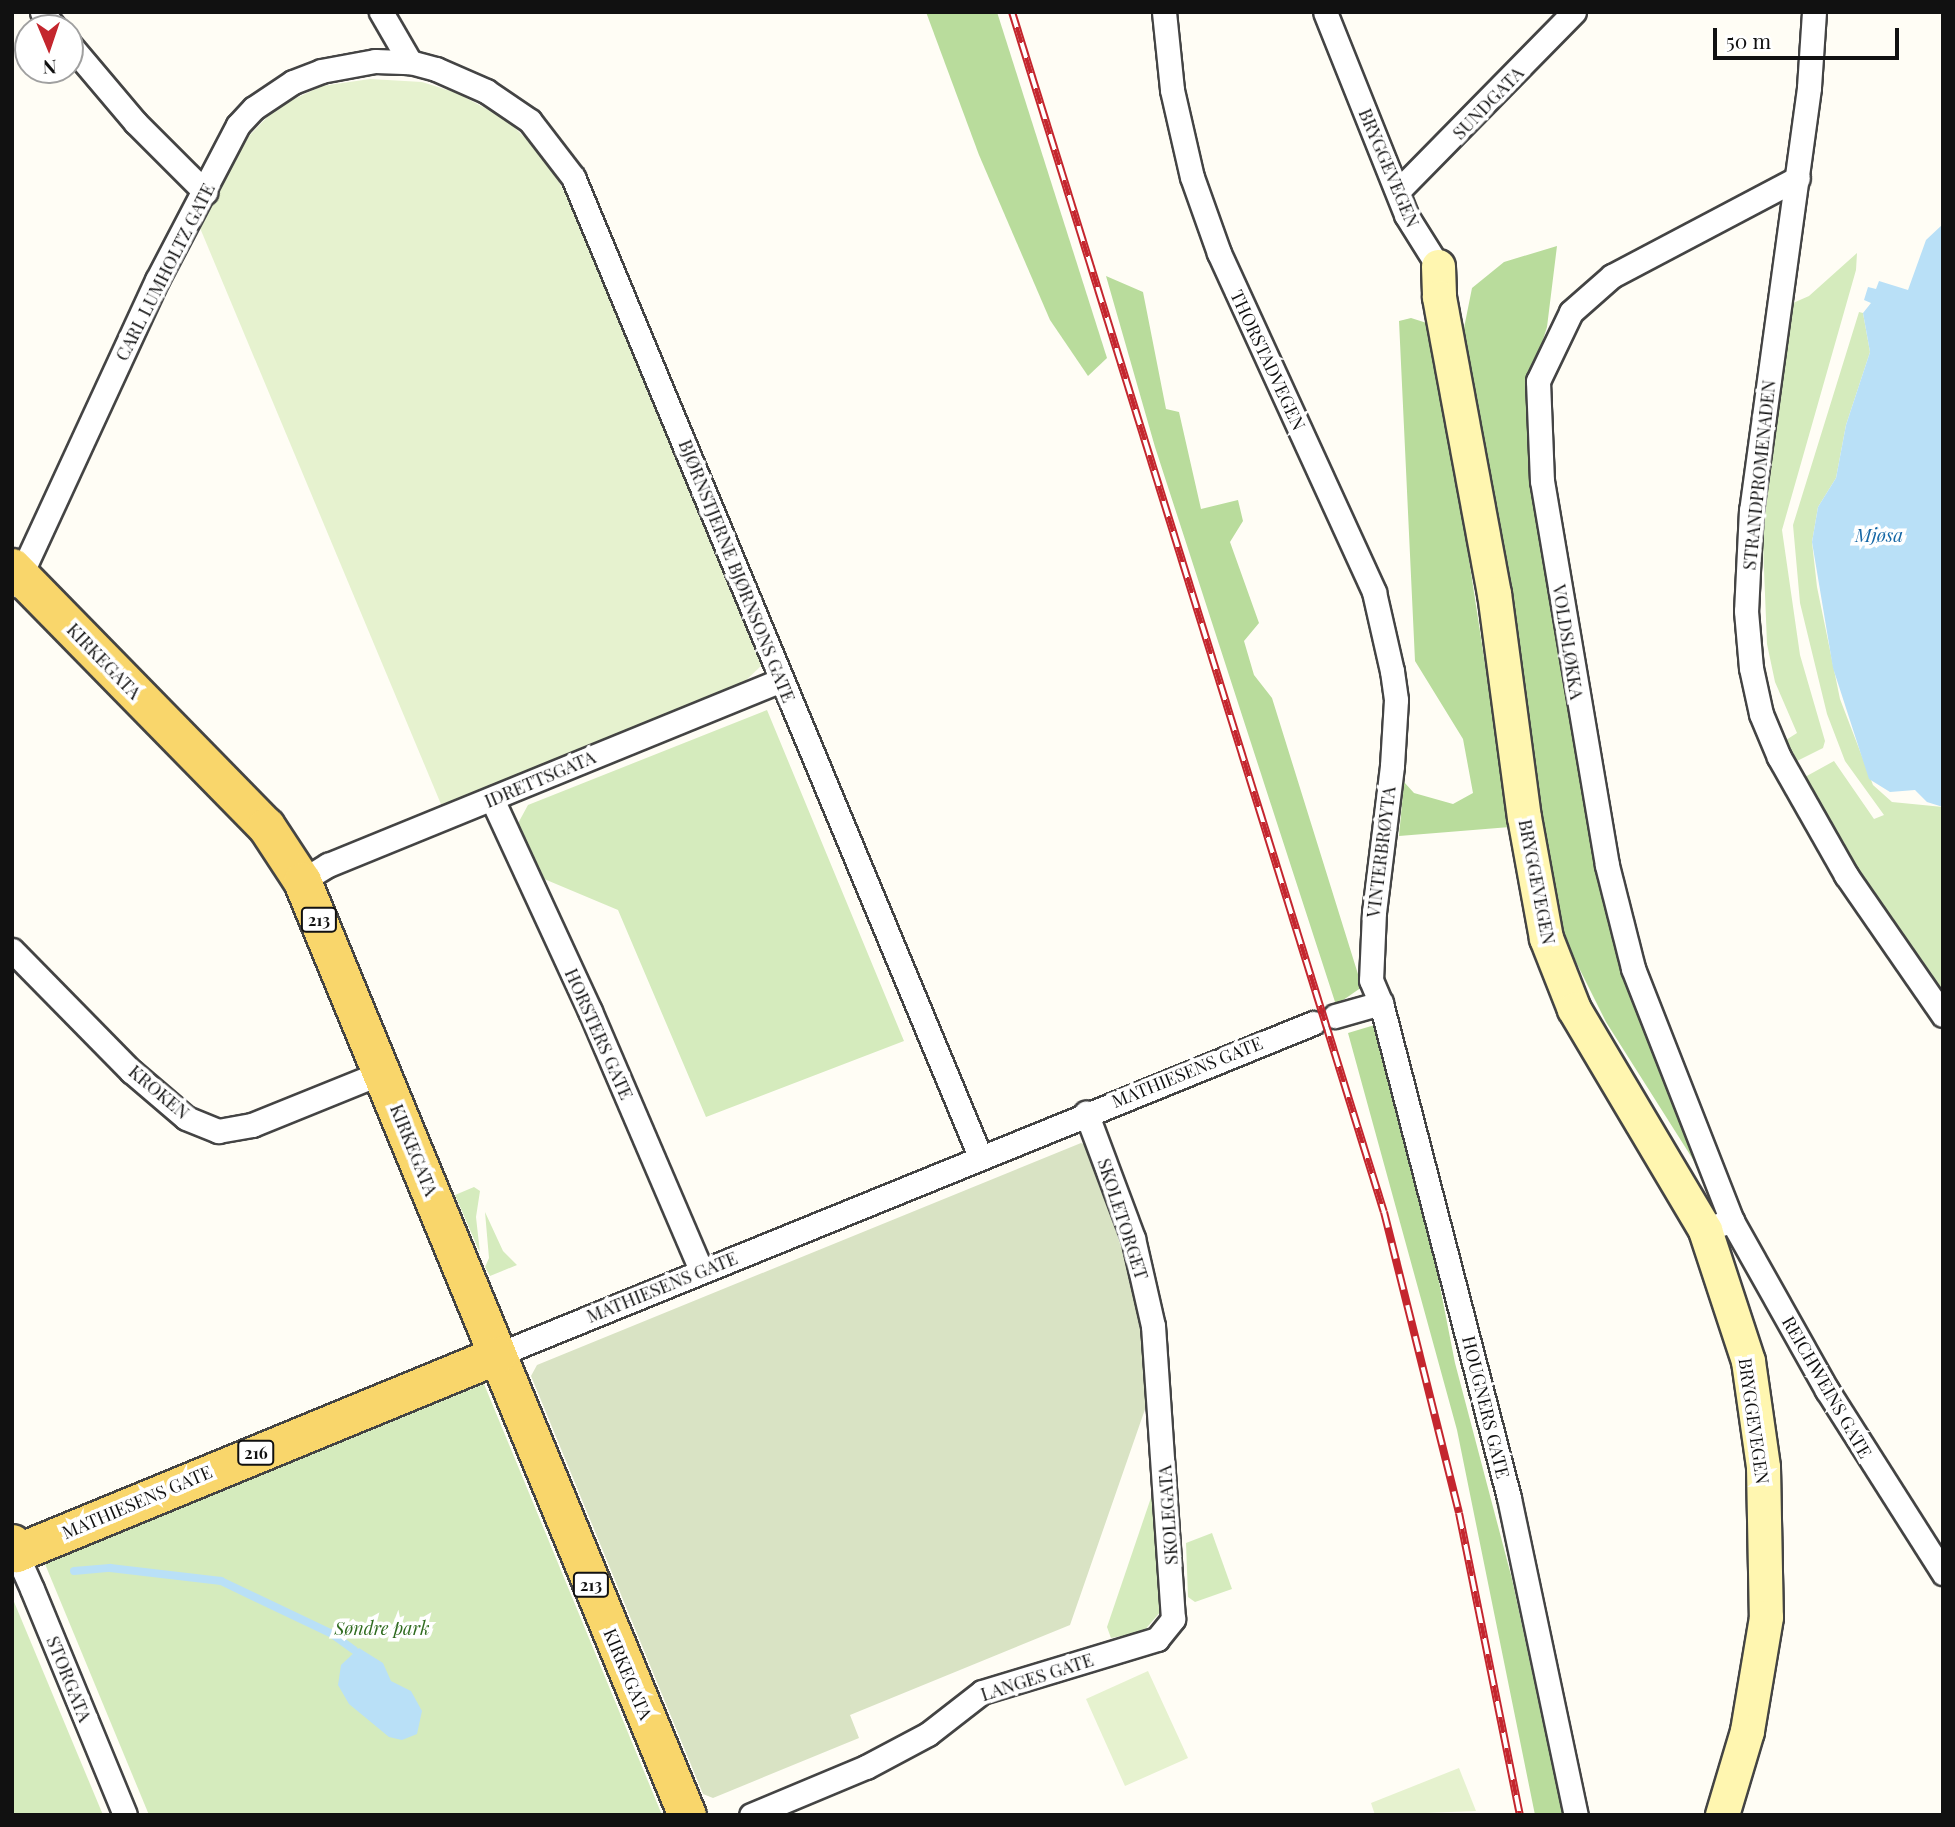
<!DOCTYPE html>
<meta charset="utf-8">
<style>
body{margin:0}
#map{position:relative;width:1955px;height:1827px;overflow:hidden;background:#fffdf5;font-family:"Playfair Display",serif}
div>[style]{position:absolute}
.green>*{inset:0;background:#d5ebbd}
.forest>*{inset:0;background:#b9dc9c}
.cemetery>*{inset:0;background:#d9e3c4}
.pitch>*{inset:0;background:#e6f2cf}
.water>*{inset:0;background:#b9e0f7}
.stream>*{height:8px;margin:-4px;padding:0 4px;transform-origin:4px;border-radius:4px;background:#b9e0f7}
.roads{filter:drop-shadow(2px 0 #444) drop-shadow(-2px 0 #444) drop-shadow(0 2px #444) drop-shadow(0 -2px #444)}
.street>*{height:23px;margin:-11.5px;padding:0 11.5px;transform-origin:11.5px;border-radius:11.5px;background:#fff}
.secondary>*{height:33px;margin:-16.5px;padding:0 16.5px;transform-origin:16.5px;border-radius:16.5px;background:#fff6b0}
.primary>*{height:37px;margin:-18.5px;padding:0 18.5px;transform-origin:18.5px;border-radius:18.5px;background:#f9d66b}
.rail>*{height:8px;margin-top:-4px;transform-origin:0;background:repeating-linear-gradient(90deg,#fff 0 16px,#c4262e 0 32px);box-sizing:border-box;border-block:2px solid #c4262e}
span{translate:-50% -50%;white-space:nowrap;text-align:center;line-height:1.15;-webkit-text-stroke:7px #fff;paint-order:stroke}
.shield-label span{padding:2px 5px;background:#fff;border:2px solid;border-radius:5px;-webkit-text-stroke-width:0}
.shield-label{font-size:16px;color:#111;font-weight:700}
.street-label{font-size:18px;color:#111}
.park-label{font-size:18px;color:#2f6b1f;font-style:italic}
.water-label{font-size:19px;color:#1768a6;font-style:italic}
.frame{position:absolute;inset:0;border:14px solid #111;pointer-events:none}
.north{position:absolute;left:14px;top:14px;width:70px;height:70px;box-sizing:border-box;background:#fff;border:2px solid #a0a0a0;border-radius:50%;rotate:178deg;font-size:19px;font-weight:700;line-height:28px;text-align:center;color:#111}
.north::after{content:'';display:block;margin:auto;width:24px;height:32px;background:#c4262e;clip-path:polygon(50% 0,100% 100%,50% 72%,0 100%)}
.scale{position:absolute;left:1713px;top:28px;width:186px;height:32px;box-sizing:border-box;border:4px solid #111;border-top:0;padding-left:9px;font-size:21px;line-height:24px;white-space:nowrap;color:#111;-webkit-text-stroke:5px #fff;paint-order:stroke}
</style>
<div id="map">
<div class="green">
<div style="clip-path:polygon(1857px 253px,1856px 270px,1782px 530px,1800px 655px,1825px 741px,1823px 748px,1797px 761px,1786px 740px,1797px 733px,1775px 682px,1767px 644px,1762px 520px,1793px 303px,1809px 296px)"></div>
<div style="clip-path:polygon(1859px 312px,1863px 313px,1870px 352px,1846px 425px,1836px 478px,1818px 507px,1812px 542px,1817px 587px,1840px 699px,1873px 785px,1892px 802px,1943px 807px,1943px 994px,1854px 863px,1805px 777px,1834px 761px,1874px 819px,1884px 815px,1845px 761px,1827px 714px,1800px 603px,1793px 525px)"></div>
<div style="clip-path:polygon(767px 710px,904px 1041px,706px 1117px,618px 910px,537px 876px,516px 827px,528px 805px)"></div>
<div style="clip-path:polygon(474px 1187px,480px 1191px,476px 1217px,480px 1253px,455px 1195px)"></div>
<div style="clip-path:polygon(485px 1212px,503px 1251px,517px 1265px,490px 1276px,485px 1267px,489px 1258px)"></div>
<div style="clip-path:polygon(484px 1384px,662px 1815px,149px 1815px,45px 1564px)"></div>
<div style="clip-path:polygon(1157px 1480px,1162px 1610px,1143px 1632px,1111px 1638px,1107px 1627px)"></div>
<div style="clip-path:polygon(1212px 1533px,1232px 1589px,1195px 1602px,1188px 1597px,1186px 1543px)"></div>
<div style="clip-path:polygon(12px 1597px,103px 1815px,12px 1815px)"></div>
</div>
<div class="forest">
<div style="clip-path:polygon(926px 12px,997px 12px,1107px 358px,1088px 376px,1050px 320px,979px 155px)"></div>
<div style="clip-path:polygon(1557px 246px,1547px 327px,1530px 381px,1563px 670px,1610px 917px,1696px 1149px,1694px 1161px,1606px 1022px,1567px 944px,1551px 875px,1525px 693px,1469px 372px,1464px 328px,1472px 288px,1504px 262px)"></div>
<div style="clip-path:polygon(1106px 276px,1143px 292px,1166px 409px,1179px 412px,1201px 509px,1238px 500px,1243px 521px,1230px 542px,1259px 623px,1244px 641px,1254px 675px,1272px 698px,1362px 987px,1336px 1005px,1155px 447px)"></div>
<div style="clip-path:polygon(1411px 318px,1433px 325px,1510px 827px,1399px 836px,1404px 782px,1414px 793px,1453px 804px,1473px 793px,1463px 739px,1415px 661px,1399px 321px)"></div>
<div style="clip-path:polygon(1378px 1024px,1410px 1134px,1455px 1363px,1512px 1579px,1563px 1815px,1535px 1815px,1457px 1430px,1348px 1033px)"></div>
</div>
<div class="cemetery">
<div style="clip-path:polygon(1081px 1143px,1089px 1146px,1114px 1208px,1130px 1268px,1151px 1392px,1070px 1625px,850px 1715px,859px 1738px,713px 1798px,703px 1794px,531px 1376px,537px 1365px)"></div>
</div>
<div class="pitch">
<div style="clip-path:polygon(370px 79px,422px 82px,457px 93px,507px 120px,547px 160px,575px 212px,762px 665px,740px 686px,443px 809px,200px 228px,246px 139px,277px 107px,322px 86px)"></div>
<div style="clip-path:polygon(1148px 1671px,1188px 1758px,1125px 1786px,1086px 1699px)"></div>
<div style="clip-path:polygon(1459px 1768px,1476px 1811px,1375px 1815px,1371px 1803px)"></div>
</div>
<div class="water">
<div style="clip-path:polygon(1943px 224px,1943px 807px,1927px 802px,1915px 790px,1890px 792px,1869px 779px,1833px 668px,1812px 542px,1818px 507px,1836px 478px,1846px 425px,1870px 352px,1863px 313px,1871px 303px,1864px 300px,1868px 287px,1876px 289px,1879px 281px,1908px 290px,1926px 240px)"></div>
<div style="clip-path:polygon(359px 1648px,383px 1663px,391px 1681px,411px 1691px,422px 1711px,417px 1734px,402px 1740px,389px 1737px,349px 1704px,338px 1685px,341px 1665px)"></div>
</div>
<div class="stream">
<div style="left:74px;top:1571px;width:36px;rotate:-5deg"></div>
<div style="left:110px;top:1568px;width:112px;rotate:6.7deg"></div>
<div style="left:221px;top:1581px;width:123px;rotate:25.5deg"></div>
<div style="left:332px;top:1634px;width:27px;rotate:36deg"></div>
</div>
<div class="roads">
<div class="street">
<div style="left:42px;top:12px;width:21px;rotate:51deg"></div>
<div style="left:381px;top:12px;width:58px;rotate:59.9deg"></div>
<div style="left:1164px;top:12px;width:78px;rotate:84.1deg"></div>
<div style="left:1172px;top:90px;width:89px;rotate:77.1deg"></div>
<div style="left:1192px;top:177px;width:81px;rotate:70.4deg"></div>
<div style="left:1219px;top:253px;width:373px;rotate:65.4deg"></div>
<div style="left:1374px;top:592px;width:81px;rotate:77.2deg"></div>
<div style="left:1392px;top:671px;width:29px;rotate:82deg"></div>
<div style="left:1396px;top:700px;width:66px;rotate:93.5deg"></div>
<div style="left:1392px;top:766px;width:147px;rotate:97deg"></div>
<div style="left:1374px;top:912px;width:68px;rotate:92.5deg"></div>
<div style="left:1371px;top:980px;width:25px;rotate:67deg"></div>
<div style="left:1381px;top:1003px;width:511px;rotate:75.5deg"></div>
<div style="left:1509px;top:1498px;width:324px;rotate:78.1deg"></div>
<div style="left:1325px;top:12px;width:219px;rotate:68.2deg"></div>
<div style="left:1406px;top:215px;width:60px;rotate:57.9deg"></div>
<div style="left:1814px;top:12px;width:76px;rotate:93.8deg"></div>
<div style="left:1809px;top:88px;width:426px;rotate:97.8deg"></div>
<div style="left:1751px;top:510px;width:101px;rotate:92.8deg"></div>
<div style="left:1746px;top:611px;width:57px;rotate:85deg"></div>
<div style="left:1751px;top:668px;width:47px;rotate:77.7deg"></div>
<div style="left:1761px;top:714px;width:47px;rotate:67.3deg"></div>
<div style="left:1779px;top:757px;width:136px;rotate:60.4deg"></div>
<div style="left:1846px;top:875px;width:170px;rotate:55.3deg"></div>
<div style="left:70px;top:45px;width:102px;rotate:49.8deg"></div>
<div style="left:136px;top:123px;width:98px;rotate:45deg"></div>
<div style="left:1398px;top:191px;width:251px;rotate:-45.5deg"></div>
<div style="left:16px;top:585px;width:336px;rotate:-65.2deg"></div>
<div style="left:157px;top:280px;width:175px;rotate:-62.4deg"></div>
<div style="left:238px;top:125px;width:23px;rotate:-47deg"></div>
<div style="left:254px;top:108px;width:47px;rotate:-33.7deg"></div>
<div style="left:293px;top:82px;width:30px;rotate:-21deg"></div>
<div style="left:321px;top:71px;width:55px;rotate:-10.5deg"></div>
<div style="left:375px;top:61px;width:35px;rotate:2deg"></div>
<div style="left:410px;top:62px;width:27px;rotate:15deg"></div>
<div style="left:436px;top:69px;width:55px;rotate:23.7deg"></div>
<div style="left:486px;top:91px;width:53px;rotate:34.3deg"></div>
<div style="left:530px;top:121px;width:71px;rotate:52.5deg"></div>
<div style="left:573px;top:177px;width:1060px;rotate:67.43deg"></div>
<div style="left:492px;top:799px;width:234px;rotate:65.2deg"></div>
<div style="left:590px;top:1011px;width:282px;rotate:66.8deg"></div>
<div style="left:302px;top:881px;width:31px;rotate:-32deg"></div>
<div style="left:328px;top:865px;width:489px;rotate:-22.2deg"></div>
<div style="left:12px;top:950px;width:170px;rotate:45.5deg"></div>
<div style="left:131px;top:1071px;width:72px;rotate:40.5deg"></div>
<div style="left:186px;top:1118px;width:35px;rotate:22deg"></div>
<div style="left:218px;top:1131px;width:35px;rotate:-10deg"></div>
<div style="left:252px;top:1125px;width:141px;rotate:-22deg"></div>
<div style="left:1335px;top:1016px;width:48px;rotate:-15.8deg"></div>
<div style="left:1732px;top:1221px;width:272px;rotate:-111.4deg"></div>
<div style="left:1633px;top:968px;width:106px;rotate:-104.2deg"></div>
<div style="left:1607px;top:865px;width:389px;rotate:-99.6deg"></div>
<div style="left:1542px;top:481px;width:100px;rotate:-92.3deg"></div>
<div style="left:1538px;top:381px;width:76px;rotate:-64.4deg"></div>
<div style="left:1571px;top:312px;width:55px;rotate:-41.3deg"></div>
<div style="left:1612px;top:276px;width:210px;rotate:-27.8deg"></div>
<div style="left:1718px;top:1225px;width:15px;rotate:-16deg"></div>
<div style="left:1732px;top:1221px;width:194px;rotate:60.7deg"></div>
<div style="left:1827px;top:1390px;width:217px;rotate:57.6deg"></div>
<div style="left:497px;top:1355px;width:881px;rotate:-22.14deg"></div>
<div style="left:12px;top:1555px;width:4px;rotate:-27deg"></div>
<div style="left:16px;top:1553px;width:39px;rotate:66deg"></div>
<div style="left:32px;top:1589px;width:244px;rotate:67.6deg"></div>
<div style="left:751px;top:1815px;width:125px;rotate:-22.7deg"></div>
<div style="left:866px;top:1767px;width:70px;rotate:-28deg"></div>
<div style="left:928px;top:1734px;width:68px;rotate:-37.9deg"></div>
<div style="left:982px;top:1692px;width:183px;rotate:-16.8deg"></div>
<div style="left:1157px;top:1639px;width:26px;rotate:-51deg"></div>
<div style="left:1173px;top:1619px;width:294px;rotate:-93.9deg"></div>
<div style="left:1153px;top:1326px;width:90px;rotate:-102.8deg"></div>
<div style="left:1133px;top:1238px;width:134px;rotate:-110.5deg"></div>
</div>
<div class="secondary">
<div style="left:1438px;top:266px;width:31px;rotate:88deg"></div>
<div style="left:1439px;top:297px;width:301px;rotate:79.5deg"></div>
<div style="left:1494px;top:593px;width:226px;rotate:82.4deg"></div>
<div style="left:1524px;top:817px;width:123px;rotate:79.7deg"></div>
<div style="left:1546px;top:938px;width:76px;rotate:68.5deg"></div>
<div style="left:1574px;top:1009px;width:257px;rotate:59.3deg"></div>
<div style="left:1705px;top:1230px;width:138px;rotate:71.8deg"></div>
<div style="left:1748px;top:1361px;width:107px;rotate:81.9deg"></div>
<div style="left:1763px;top:1467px;width:150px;rotate:88.9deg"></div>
<div style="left:1766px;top:1617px;width:116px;rotate:99.5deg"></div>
<div style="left:1747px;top:1731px;width:88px;rotate:106.6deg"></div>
</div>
<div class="primary">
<div style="left:12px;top:567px;width:363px;rotate:45.6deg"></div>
<div style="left:266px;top:826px;width:66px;rotate:56.8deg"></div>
<div style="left:302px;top:881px;width:1010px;rotate:67.6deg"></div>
<div style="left:12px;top:1543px;width:11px;rotate:68deg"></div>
<div style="left:16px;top:1553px;width:520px;rotate:-22.37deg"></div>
</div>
</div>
<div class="rail">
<div style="left:1012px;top:12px;width:1256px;rotate:72.78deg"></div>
<div style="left:1384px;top:1212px;width:310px;rotate:76deg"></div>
<div style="left:1459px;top:1513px;width:308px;rotate:78.6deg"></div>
</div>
<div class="shield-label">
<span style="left:319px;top:920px">213</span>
<span style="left:256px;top:1453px">216</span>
<span style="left:591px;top:1585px">213</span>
</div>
<div class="street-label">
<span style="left:1488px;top:103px;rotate:-46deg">SUNDGATA</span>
<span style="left:1389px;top:168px;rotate:67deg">BRYGGEVEGEN</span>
<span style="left:165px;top:272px;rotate:-63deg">CARL LUMHOLTZ GATE</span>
<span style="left:1268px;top:360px;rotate:65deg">THORSTADVEGEN</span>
<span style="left:1759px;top:475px;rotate:-84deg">STRANDPROMENADEN</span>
<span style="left:737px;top:571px;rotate:68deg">BJØRNSTJERNE BJØRNSONS GATE</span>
<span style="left:1568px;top:642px;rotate:81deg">VOLDSLØKKA</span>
<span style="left:104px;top:661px;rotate:46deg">KIRKEGATA</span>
<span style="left:540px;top:779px;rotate:-23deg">IDRETTSGATA</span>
<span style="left:1381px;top:852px;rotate:-83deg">VINTERBRØYTA</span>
<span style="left:1537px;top:882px;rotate:79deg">BRYGGEVEGEN</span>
<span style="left:599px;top:1034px;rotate:66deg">HORSTERS GATE</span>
<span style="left:1187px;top:1072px;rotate:-22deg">MATHIESENS GATE</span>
<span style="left:159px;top:1092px;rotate:40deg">KROKEN</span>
<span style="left:414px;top:1150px;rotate:68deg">KIRKEGATA</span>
<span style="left:1123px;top:1219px;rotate:72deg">SKOLETORGET</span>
<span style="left:662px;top:1287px;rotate:-22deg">MATHIESENS GATE</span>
<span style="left:1827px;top:1387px;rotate:60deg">REICHWEINS GATE</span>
<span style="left:1486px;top:1407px;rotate:76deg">HOUGNERS GATE</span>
<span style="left:1754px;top:1421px;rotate:82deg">BRYGGEVEGEN</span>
<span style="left:137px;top:1502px;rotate:-23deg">MATHIESENS GATE</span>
<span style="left:1168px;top:1515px;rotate:-94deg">SKOLEGATA</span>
<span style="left:628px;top:1674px;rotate:67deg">KIRKEGATA</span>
<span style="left:1037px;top:1677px;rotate:-18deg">LANGES GATE</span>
<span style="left:69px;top:1679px;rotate:68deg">STORGATA</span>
</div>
<div class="park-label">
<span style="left:382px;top:1628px">Søndre park</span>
</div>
<div class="water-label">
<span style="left:1879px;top:535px">Mjøsa</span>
</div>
<div class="frame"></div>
<div class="north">N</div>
<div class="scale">50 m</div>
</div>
